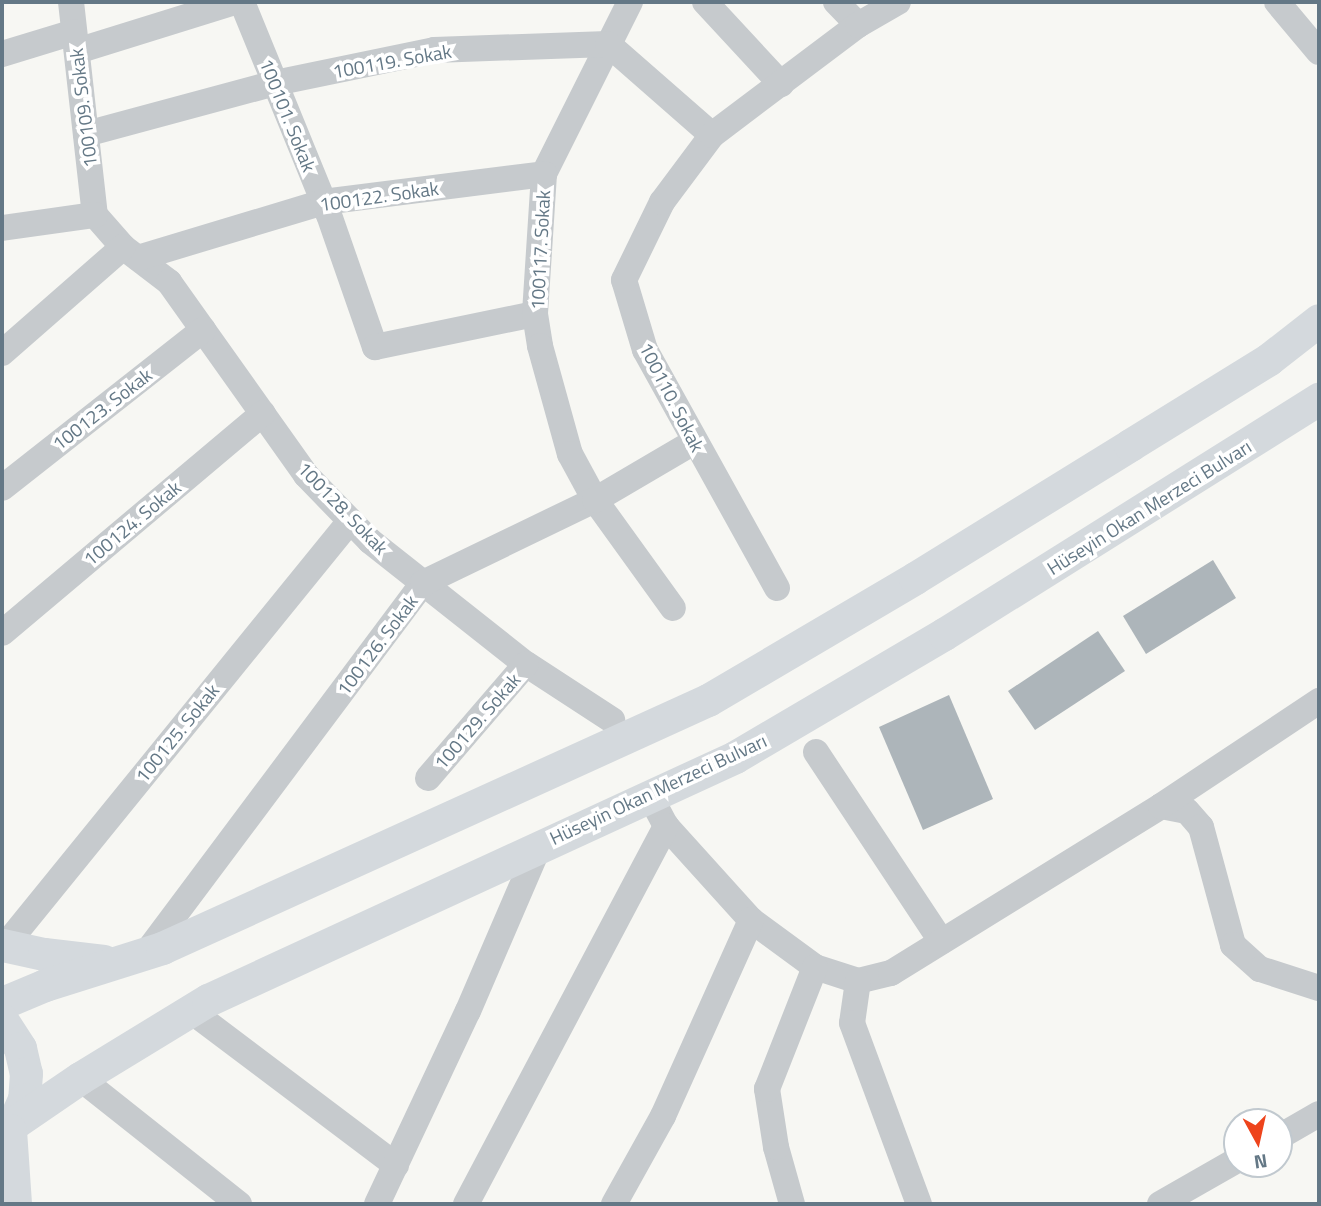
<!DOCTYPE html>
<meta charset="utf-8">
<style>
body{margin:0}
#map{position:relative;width:1321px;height:1206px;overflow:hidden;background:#f7f7f3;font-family:"Titillium Web",sans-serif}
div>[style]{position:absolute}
.building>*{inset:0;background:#adb5ba}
.minor>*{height:26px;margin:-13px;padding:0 13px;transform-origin:13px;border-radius:13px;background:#c6cacd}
.major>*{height:33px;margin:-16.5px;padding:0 16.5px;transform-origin:16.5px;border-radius:16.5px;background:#d4d9dd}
span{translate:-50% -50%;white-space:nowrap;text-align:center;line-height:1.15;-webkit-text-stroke:7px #fff;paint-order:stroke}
.street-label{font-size:19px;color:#647886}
.frame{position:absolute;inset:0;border:4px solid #647886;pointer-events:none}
.north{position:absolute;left:1223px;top:1108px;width:70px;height:70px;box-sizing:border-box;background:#fff;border:2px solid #c1c9cf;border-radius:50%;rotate:172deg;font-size:19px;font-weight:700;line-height:28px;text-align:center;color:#647886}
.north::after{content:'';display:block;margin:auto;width:24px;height:32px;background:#ee441c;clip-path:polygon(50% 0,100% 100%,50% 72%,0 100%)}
</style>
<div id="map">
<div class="building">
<div style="clip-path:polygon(1213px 560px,1236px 598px,1146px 654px,1123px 616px)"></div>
<div style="clip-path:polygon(1098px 631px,1125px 671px,1035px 730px,1008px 691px)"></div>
<div style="clip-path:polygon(949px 695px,993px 799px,923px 830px,879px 727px)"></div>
</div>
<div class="minor">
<div style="left:71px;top:2px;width:214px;rotate:83.6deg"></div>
<div style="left:242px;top:2px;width:230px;rotate:67.8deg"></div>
<div style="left:329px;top:215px;width:140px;rotate:70.8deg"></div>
<div style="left:375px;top:347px;width:163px;rotate:-11.7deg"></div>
<div style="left:630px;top:2px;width:192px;rotate:116.6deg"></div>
<div style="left:544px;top:174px;width:140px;rotate:93.7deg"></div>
<div style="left:535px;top:314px;width:32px;rotate:81deg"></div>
<div style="left:540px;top:346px;width:112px;rotate:74.5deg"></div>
<div style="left:570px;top:454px;width:52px;rotate:61.5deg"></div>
<div style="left:595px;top:500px;width:133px;rotate:54.2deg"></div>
<div style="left:705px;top:2px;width:112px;rotate:47.2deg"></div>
<div style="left:836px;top:2px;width:32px;rotate:46deg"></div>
<div style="left:1277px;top:2px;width:65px;rotate:50deg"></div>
<div style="left:77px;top:51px;width:164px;rotate:-17.3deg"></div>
<div style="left:2px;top:54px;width:75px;rotate:-17deg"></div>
<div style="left:86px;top:134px;width:196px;rotate:-15.1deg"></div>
<div style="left:275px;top:83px;width:162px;rotate:-11.7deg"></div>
<div style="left:434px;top:50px;width:174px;rotate:-2deg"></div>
<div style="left:608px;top:44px;width:138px;rotate:41.2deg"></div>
<div style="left:95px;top:215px;width:43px;rotate:48.8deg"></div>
<div style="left:123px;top:247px;width:58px;rotate:37.3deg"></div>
<div style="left:169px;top:282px;width:237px;rotate:54.6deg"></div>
<div style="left:306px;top:475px;width:92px;rotate:45.9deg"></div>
<div style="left:370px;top:541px;width:199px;rotate:38.3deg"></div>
<div style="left:526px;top:664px;width:103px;rotate:33.1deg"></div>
<div style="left:2px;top:228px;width:94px;rotate:-8deg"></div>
<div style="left:138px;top:258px;width:193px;rotate:-16.8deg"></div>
<div style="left:323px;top:202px;width:223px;rotate:-7.2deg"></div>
<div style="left:2px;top:353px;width:161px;rotate:-41.2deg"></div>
<div style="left:2px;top:488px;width:256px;rotate:-38.2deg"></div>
<div style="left:777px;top:588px;width:272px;rotate:-119deg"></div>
<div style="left:645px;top:350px;width:73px;rotate:-106.7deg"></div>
<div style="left:624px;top:280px;width:87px;rotate:-64deg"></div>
<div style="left:662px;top:202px;width:84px;rotate:-53.3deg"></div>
<div style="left:712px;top:135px;width:183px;rotate:-37deg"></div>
<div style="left:858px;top:25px;width:46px;rotate:-29.9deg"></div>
<div style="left:2px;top:633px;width:341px;rotate:-40.1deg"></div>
<div style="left:816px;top:752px;width:227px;rotate:56.5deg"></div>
<div style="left:428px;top:778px;width:150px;rotate:-49.3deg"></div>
<div style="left:650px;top:796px;width:34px;rotate:62deg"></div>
<div style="left:666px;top:826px;width:127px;rotate:47.9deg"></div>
<div style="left:751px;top:920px;width:79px;rotate:36.3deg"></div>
<div style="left:815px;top:967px;width:45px;rotate:18deg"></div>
<div style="left:858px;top:981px;width:34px;rotate:-14deg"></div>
<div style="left:891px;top:973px;width:317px;rotate:-31.7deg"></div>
<div style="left:1161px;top:806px;width:26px;rotate:11deg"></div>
<div style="left:1187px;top:811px;width:21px;rotate:49deg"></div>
<div style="left:1201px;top:827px;width:122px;rotate:74.8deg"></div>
<div style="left:1233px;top:945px;width:36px;rotate:42deg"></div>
<div style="left:1260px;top:969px;width:62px;rotate:17.9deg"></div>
<div style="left:1161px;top:806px;width:190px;rotate:-33.6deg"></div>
<div style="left:4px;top:947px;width:549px;rotate:-50.92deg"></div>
<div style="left:147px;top:952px;width:461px;rotate:-53.2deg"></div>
<div style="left:423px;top:583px;width:191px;rotate:-25.8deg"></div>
<div style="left:595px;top:500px;width:115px;rotate:-30.4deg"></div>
<div style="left:858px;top:981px;width:42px;rotate:98.1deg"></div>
<div style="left:852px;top:1023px;width:193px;rotate:69.7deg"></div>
<div style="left:190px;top:1010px;width:258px;rotate:37deg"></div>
<div style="left:80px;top:1078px;width:203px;rotate:38.4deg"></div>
<div style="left:1279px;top:1137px;width:46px;rotate:-29.9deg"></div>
<div style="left:377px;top:1204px;width:213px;rotate:-64.8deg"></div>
<div style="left:468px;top:1011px;width:180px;rotate:-66.7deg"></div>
<div style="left:466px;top:1204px;width:428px;rotate:-62.1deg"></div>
<div style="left:614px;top:1204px;width:101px;rotate:-60.9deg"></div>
<div style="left:663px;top:1116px;width:215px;rotate:-65.8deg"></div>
<div style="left:792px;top:1204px;width:59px;rotate:-105.7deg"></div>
<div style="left:776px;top:1147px;width:59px;rotate:-98.8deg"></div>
<div style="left:767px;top:1089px;width:131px;rotate:-68.5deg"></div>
<div style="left:1160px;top:1204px;width:89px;rotate:-29.7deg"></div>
</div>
<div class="major">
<div style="left:2px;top:945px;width:43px;rotate:12.1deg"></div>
<div style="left:44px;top:954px;width:60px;rotate:6.7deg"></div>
<div style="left:2px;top:1003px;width:47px;rotate:-22.7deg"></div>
<div style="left:45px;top:985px;width:123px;rotate:-17.5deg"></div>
<div style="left:162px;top:948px;width:600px;rotate:-24.43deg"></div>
<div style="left:708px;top:700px;width:240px;rotate:-30.5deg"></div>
<div style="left:915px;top:578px;width:253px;rotate:-31.7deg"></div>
<div style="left:1130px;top:445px;width:163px;rotate:-31.7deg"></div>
<div style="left:1269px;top:359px;width:63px;rotate:-38deg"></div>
<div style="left:2px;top:1020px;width:33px;rotate:57deg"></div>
<div style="left:20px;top:1048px;width:26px;rotate:77deg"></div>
<div style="left:26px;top:1073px;width:26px;rotate:94deg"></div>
<div style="left:24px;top:1099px;width:32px;rotate:114deg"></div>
<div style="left:14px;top:1123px;width:80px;rotate:-34.3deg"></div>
<div style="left:80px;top:1078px;width:150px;rotate:-31.4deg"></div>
<div style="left:208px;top:1000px;width:580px;rotate:-24.75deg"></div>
<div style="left:735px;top:757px;width:243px;rotate:-30.5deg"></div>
<div style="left:944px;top:634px;width:443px;rotate:-32.1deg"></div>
<div style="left:10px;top:1130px;width:74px;rotate:86.1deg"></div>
</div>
<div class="street-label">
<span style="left:392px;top:61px;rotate:-10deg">100119. Sokak</span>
<span style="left:83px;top:108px;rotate:-97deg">100109. Sokak</span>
<span style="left:288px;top:115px;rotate:68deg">100101. Sokak</span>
<span style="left:379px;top:196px;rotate:-8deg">100122. Sokak</span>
<span style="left:540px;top:250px;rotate:-87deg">100117. Sokak</span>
<span style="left:672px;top:397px;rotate:63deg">100110. Sokak</span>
<span style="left:102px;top:409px;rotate:-38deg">100123. Sokak</span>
<span style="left:1149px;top:507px;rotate:-32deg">Hüseyin Okan Merzeci Bulvarı</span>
<span style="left:343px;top:508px;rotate:46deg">100128. Sokak</span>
<span style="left:132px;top:523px;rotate:-40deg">100124. Sokak</span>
<span style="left:377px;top:645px;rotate:-53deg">100126. Sokak</span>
<span style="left:477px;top:721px;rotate:-49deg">100129. Sokak</span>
<span style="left:177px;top:733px;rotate:-51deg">100125. Sokak</span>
<span style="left:658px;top:789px;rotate:-25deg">Hüseyin Okan Merzeci Bulvarı</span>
</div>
<div class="frame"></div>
<div class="north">N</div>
</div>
